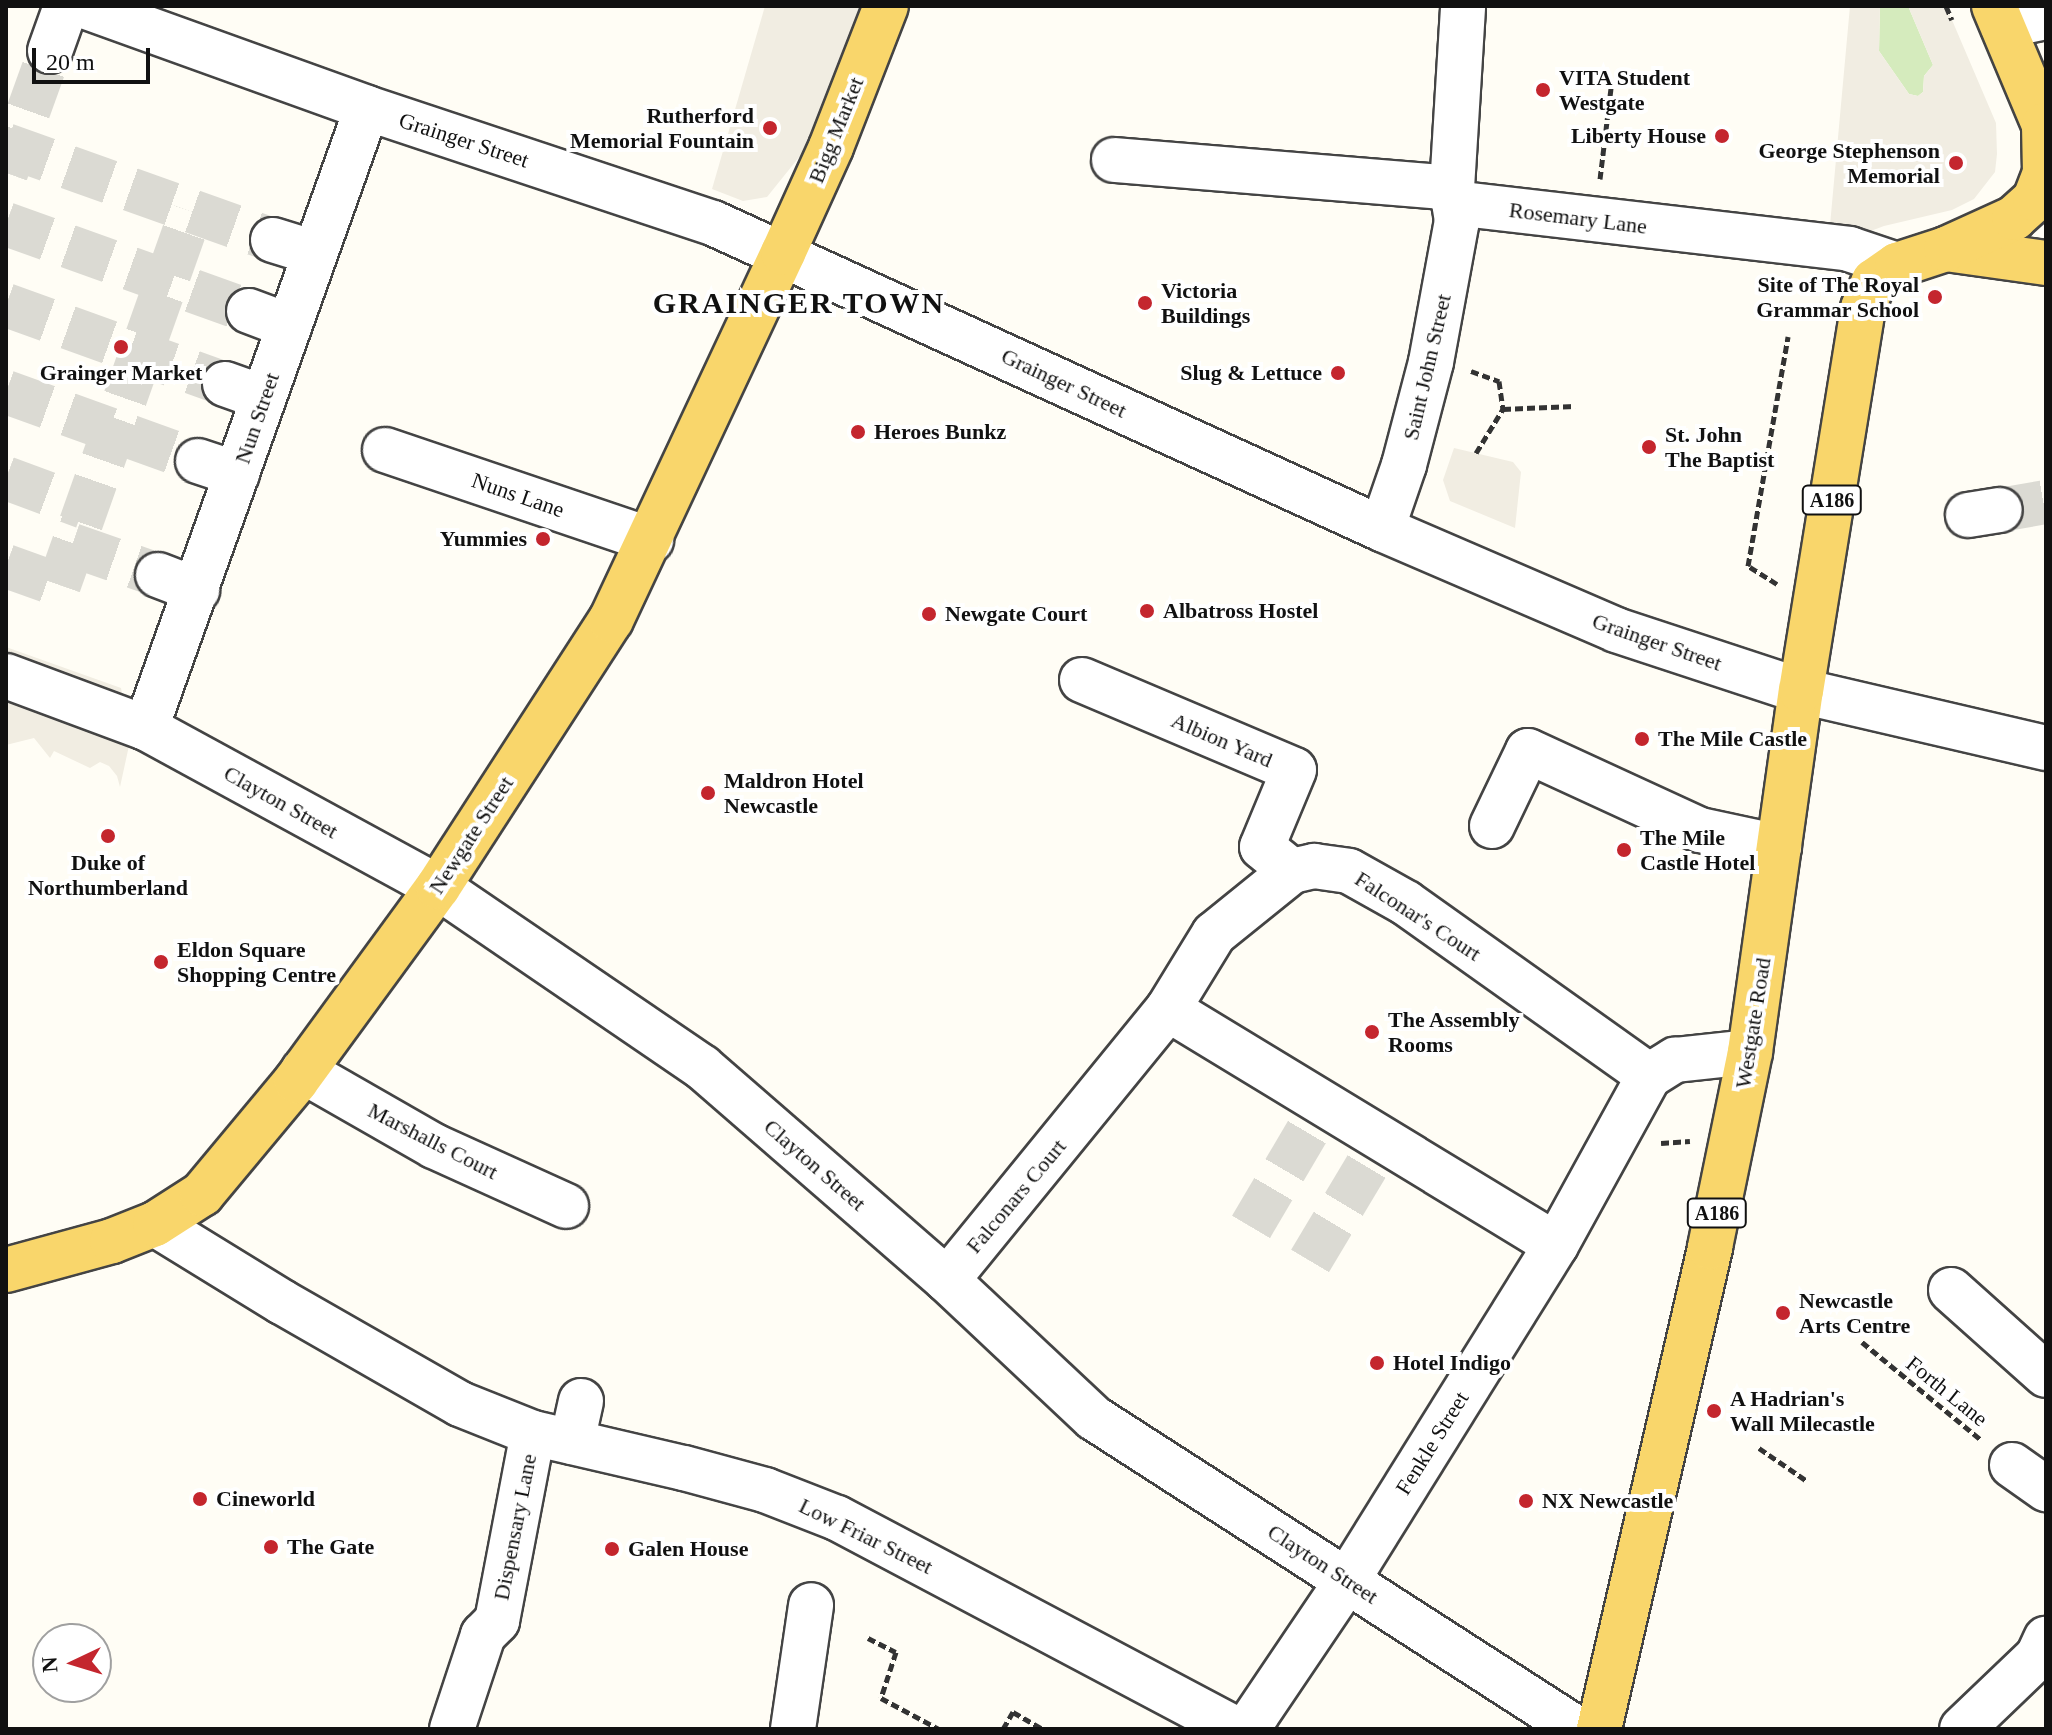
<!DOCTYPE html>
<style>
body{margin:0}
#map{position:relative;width:2052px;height:1735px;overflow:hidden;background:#fffdf5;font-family:"Times New Roman",serif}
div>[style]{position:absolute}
.green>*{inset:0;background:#d5ebbd}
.plaza>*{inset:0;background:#f1ede2}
.minor-tunnel>*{height:44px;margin-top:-22px;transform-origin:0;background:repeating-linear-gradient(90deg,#dbdad3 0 44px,transparent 0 66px)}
.path>*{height:5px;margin-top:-2.5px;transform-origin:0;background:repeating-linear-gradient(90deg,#333 0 8px,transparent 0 12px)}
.roads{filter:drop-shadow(2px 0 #444) drop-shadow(-2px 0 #444) drop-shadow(0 2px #444) drop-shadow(0 -2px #444)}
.minor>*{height:44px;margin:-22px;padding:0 22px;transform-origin:22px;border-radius:22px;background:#fff}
.major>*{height:44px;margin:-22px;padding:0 22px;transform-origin:22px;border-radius:22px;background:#f9d66b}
.dots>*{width:22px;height:22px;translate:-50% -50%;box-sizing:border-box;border:4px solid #fff;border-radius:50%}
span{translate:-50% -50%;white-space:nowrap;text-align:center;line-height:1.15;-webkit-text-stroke:8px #fff;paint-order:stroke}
.shield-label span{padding:2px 6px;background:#fff;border:2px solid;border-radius:6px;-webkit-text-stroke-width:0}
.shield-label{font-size:20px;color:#111;font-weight:700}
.poi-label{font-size:22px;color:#111;font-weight:700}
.left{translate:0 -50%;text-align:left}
.right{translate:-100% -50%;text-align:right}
.street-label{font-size:22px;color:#111}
.district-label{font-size:30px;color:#111;font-weight:700;letter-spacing:2px}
.frame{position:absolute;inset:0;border:8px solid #111;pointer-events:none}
.north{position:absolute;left:32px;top:1623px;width:80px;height:80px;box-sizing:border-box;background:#fff;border:2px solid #a0a0a0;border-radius:50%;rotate:266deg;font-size:22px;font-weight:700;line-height:32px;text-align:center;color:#111}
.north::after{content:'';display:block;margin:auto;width:28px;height:36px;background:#c4262e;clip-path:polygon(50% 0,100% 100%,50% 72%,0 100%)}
.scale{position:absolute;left:32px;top:48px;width:118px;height:36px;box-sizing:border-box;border:4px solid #111;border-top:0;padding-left:10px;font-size:24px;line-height:28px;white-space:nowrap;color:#111;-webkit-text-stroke:6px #fff;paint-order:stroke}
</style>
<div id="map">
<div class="green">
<div style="clip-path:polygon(1880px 6px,1908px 6px,1933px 65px,1924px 76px,1923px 92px,1918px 96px,1909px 94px,1879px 51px)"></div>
</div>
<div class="plaza">
<div style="clip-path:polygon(765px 6px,867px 6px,824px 116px,800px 156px,767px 197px,743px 201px,712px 189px)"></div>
<div style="clip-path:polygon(1850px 6px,1880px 6px,1879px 51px,1909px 94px,1918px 96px,1923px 92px,1924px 76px,1933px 65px,1908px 6px,1946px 6px,1996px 123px,1997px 154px,1995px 172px,1974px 199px,1952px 210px,1884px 226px,1828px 247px)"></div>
<div style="clip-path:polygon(1454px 448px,1513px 462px,1521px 472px,1515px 528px,1450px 501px,1443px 480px)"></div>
<div style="clip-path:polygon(6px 647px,121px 688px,130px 741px,120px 787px,117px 776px,109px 766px,100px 762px,90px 768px,54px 751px,50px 758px,34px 738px,6px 745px)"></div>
</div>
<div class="minor-tunnel">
<div style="left:6px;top:145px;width:283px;rotate:19.6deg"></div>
<div style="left:6px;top:173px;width:130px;rotate:-70.2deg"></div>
<div style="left:6px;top:224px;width:258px;rotate:19.7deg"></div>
<div style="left:6px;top:305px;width:233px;rotate:19.8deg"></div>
<div style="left:6px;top:392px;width:204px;rotate:19.8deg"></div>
<div style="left:6px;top:478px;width:83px;rotate:20.4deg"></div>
<div style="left:2000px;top:510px;width:47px;rotate:-9.9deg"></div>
<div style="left:72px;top:545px;width:91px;rotate:19.2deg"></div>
<div style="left:6px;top:566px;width:56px;rotate:19.7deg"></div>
<div style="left:59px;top:585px;width:396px;rotate:-70.5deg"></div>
<div style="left:1251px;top:1227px;width:144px;rotate:-59.5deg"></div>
<div style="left:1310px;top:1261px;width:142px;rotate:-59.1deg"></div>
</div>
<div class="path">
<div style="left:1946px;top:6px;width:15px;rotate:67deg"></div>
<div style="left:1600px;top:179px;width:100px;rotate:-83.1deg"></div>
<div style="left:1471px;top:371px;width:30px;rotate:20deg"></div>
<div style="left:1499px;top:381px;width:28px;rotate:82deg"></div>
<div style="left:1476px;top:453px;width:52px;rotate:-58.5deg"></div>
<div style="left:1503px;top:409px;width:72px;rotate:-2.4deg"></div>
<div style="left:1777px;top:584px;width:34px;rotate:-148deg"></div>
<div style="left:1748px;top:566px;width:233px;rotate:-80.1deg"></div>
<div style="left:1661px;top:1143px;width:29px;rotate:-4deg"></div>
<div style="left:1862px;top:1342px;width:153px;rotate:39.4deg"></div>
<div style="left:1759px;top:1448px;width:58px;rotate:34.5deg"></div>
<div style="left:868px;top:1638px;width:31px;rotate:27deg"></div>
<div style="left:896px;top:1652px;width:48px;rotate:108.1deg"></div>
<div style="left:881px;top:1698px;width:66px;rotate:28.1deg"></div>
<div style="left:1003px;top:1729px;width:20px;rotate:-60deg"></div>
<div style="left:1013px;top:1712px;width:34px;rotate:30deg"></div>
</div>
<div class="roads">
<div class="minor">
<div style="left:84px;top:6px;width:301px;rotate:19.8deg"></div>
<div style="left:367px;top:108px;width:365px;rotate:18.4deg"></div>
<div style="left:713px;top:223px;width:736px;rotate:24.58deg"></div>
<div style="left:1382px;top:529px;width:255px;rotate:23.3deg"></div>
<div style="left:1616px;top:630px;width:195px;rotate:18.2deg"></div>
<div style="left:1801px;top:691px;width:252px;rotate:13.1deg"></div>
<div style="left:2003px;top:26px;width:44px;rotate:-11.8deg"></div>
<div style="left:50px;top:51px;width:48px;rotate:-70.4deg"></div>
<div style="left:1114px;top:160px;width:339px;rotate:4.7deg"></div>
<div style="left:1454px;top:203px;width:398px;rotate:6.6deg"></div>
<div style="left:1849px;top:249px;width:51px;rotate:18.4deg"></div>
<div style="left:273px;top:240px;width:44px;rotate:17.2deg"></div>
<div style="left:249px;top:311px;width:43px;rotate:20.6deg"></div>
<div style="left:225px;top:384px;width:41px;rotate:19.7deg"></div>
<div style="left:385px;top:450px;width:281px;rotate:18.7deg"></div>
<div style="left:198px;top:461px;width:41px;rotate:18.4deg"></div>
<div style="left:1968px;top:515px;width:32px;rotate:-9deg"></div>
<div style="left:1382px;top:529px;width:68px;rotate:-71deg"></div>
<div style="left:1404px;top:465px;width:106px;rotate:-75.3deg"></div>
<div style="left:1431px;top:362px;width:143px;rotate:-79.6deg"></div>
<div style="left:1457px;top:221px;width:33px;rotate:-99deg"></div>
<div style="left:1452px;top:188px;width:182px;rotate:-86.5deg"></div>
<div style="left:158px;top:575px;width:42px;rotate:21deg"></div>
<div style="left:6px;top:676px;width:149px;rotate:20.4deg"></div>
<div style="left:146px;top:728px;width:332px;rotate:28.6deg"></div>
<div style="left:438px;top:887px;width:320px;rotate:34.3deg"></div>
<div style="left:702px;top:1067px;width:325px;rotate:41deg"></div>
<div style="left:947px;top:1280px;width:202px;rotate:43.2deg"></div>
<div style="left:1094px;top:1418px;width:574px;rotate:32.78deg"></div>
<div style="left:1082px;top:680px;width:230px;rotate:23deg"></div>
<div style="left:1294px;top:770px;width:83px;rotate:112.6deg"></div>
<div style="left:1262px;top:847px;width:38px;rotate:39deg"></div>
<div style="left:146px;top:728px;width:658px;rotate:-70.38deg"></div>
<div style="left:1492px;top:826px;width:83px;rotate:-64.4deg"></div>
<div style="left:1528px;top:751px;width:189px;rotate:24.7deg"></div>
<div style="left:1700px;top:830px;width:81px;rotate:12.1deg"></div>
<div style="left:1168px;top:1009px;width:454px;rotate:31.3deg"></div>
<div style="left:303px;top:1071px;width:151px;rotate:29.8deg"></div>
<div style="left:434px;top:1146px;width:145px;rotate:24.4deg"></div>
<div style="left:155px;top:1224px;width:149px;rotate:31.6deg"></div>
<div style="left:282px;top:1302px;width:205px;rotate:29.8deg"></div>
<div style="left:460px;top:1404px;width:79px;rotate:21.7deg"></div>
<div style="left:533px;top:1433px;width:155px;rotate:13.1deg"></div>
<div style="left:684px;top:1468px;width:84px;rotate:15.2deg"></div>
<div style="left:765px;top:1490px;width:77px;rotate:21.3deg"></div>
<div style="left:837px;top:1518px;width:450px;rotate:27.9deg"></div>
<div style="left:947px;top:1280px;width:350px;rotate:-50.8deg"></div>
<div style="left:1168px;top:1009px;width:88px;rotate:-58.5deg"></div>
<div style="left:1214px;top:934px;width:100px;rotate:-38.9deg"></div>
<div style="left:1292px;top:871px;width:23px;rotate:-13deg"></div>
<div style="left:1314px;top:866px;width:35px;rotate:8deg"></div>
<div style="left:1349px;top:871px;width:65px;rotate:29.3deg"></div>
<div style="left:1406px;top:903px;width:298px;rotate:35.4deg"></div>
<div style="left:1951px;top:1290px;width:127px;rotate:41.8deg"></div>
<div style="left:572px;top:1442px;width:42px;rotate:-77.6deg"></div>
<div style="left:2012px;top:1465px;width:42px;rotate:35.2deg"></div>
<div style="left:452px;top:1729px;width:99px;rotate:-71.7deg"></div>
<div style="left:483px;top:1635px;width:20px;rotate:-45deg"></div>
<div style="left:497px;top:1621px;width:191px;rotate:-79.2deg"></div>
<div style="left:793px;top:1729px;width:125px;rotate:-81.7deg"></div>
<div style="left:1247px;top:1729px;width:181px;rotate:-56deg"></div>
<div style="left:1348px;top:1579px;width:393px;rotate:-58.1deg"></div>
<div style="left:1556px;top:1245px;width:193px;rotate:-61.2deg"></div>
<div style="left:1649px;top:1076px;width:31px;rotate:-32deg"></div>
<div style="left:1675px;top:1060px;width:75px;rotate:-6.1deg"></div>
<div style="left:1962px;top:1729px;width:105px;rotate:-43.8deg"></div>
<div style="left:2038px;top:1656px;width:19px;rotate:-65deg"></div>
</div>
<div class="major">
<div style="left:1994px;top:6px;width:134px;rotate:67.2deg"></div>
<div style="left:1946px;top:249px;width:101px;rotate:8deg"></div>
<div style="left:6px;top:1270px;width:110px;rotate:-15.3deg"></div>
<div style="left:112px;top:1241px;width:46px;rotate:-21.6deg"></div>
<div style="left:155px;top:1224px;width:56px;rotate:-32.6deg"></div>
<div style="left:202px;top:1194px;width:147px;rotate:-50.2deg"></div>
<div style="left:296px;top:1081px;width:240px;rotate:-53.8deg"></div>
<div style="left:438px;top:887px;width:318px;rotate:-57.1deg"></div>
<div style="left:611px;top:620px;width:405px;rotate:-64.9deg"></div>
<div style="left:783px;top:253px;width:116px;rotate:-65.6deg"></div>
<div style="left:831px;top:147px;width:151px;rotate:-68.7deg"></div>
<div style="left:1599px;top:1729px;width:495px;rotate:-77deg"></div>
<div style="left:1710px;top:1247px;width:199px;rotate:-78.4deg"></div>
<div style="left:1750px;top:1052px;width:365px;rotate:-82deg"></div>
<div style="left:1801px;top:691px;width:388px;rotate:-80.8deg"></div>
<div style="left:1863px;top:308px;width:29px;rotate:-68deg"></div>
<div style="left:1874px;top:281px;width:28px;rotate:-35deg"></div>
<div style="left:1897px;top:265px;width:52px;rotate:-18.1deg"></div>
<div style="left:1946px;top:249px;width:75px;rotate:-24.5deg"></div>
<div style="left:2014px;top:218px;width:28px;rotate:-42deg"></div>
<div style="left:2035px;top:199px;width:28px;rotate:-69deg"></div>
<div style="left:2045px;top:173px;width:48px;rotate:-91.2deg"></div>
</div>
</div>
<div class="dots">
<div style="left:1543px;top:90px;background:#c4262e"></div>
<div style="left:770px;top:128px;background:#c4262e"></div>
<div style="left:1722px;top:136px;background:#c4262e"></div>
<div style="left:1956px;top:163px;background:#c4262e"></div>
<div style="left:1935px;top:297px;background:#c4262e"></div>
<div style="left:1145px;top:303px;background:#c4262e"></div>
<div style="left:121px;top:347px;background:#c4262e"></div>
<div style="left:1338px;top:373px;background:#c4262e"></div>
<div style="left:858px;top:432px;background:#c4262e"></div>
<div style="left:1649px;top:447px;background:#c4262e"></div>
<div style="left:543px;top:539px;background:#c4262e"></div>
<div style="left:1147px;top:611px;background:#c4262e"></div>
<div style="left:929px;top:614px;background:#c4262e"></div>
<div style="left:1642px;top:739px;background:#c4262e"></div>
<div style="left:708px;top:793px;background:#c4262e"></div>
<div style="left:108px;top:836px;background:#c4262e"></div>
<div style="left:1624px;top:850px;background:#c4262e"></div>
<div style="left:161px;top:962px;background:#c4262e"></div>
<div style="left:1372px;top:1032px;background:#c4262e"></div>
<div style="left:1783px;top:1313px;background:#c4262e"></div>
<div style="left:1377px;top:1363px;background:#c4262e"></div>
<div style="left:1714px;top:1411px;background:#c4262e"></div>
<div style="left:200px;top:1499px;background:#c4262e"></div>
<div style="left:1526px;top:1501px;background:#c4262e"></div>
<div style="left:271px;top:1547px;background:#c4262e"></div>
<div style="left:612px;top:1549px;background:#c4262e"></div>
</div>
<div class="shield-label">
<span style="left:1832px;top:500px">A186</span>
<span style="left:1717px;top:1213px">A186</span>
</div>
<div class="poi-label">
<span class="left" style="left:1559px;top:90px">VITA Student<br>Westgate</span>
<span class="right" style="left:754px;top:128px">Rutherford<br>Memorial Fountain</span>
<span class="right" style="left:1706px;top:136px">Liberty House</span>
<span class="right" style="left:1940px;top:163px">George Stephenson<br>Memorial</span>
<span class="right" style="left:1919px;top:297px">Site of The Royal<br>Grammar School</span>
<span class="left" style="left:1161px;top:303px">Victoria<br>Buildings</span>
<span style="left:121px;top:373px">Grainger Market</span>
<span class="right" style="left:1322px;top:373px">Slug &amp; Lettuce</span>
<span class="left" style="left:874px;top:432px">Heroes Bunkz</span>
<span class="left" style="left:1665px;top:447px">St. John<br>The Baptist</span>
<span class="right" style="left:527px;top:539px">Yummies</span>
<span class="left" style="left:1163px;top:611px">Albatross Hostel</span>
<span class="left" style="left:945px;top:614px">Newgate Court</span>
<span class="left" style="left:1658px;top:739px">The Mile Castle</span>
<span class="left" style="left:724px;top:793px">Maldron Hotel<br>Newcastle</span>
<span class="left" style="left:1640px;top:850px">The Mile<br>Castle Hotel</span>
<span style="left:108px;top:875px">Duke of<br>Northumberland</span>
<span class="left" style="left:177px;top:962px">Eldon Square<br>Shopping Centre</span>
<span class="left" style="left:1388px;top:1032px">The Assembly<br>Rooms</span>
<span class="left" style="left:1799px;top:1313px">Newcastle<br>Arts Centre</span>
<span class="left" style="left:1393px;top:1363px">Hotel Indigo</span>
<span class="left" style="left:1730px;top:1411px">A Hadrian's<br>Wall Milecastle</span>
<span class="left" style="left:216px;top:1499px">Cineworld</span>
<span class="left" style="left:1542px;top:1501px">NX Newcastle</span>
<span class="left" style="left:287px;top:1547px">The Gate</span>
<span class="left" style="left:628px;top:1549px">Galen House</span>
</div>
<div class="street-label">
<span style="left:836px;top:130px;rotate:-68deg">Bigg Market</span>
<span style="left:464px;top:140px;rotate:18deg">Grainger Street</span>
<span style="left:1578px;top:218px;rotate:7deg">Rosemary Lane</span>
<span style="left:1427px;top:367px;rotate:-77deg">Saint John Street</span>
<span style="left:1064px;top:383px;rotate:25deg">Grainger Street</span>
<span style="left:257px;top:418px;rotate:-71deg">Nun Street</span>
<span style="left:518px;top:495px;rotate:19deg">Nuns Lane</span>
<span style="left:1657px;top:642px;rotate:19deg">Grainger Street</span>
<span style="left:1222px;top:740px;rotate:23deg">Albion Yard</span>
<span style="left:281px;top:802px;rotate:29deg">Clayton Street</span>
<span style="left:471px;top:835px;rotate:-57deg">Newgate Street</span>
<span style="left:1418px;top:916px;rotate:33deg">Falconar's Court</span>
<span style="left:1753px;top:1023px;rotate:-81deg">Westgate Road</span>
<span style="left:433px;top:1141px;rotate:27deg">Marshalls Court</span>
<span style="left:815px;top:1165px;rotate:41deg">Clayton Street</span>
<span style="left:1016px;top:1196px;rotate:-50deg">Falconars Court</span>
<span style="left:1947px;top:1391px;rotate:39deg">Forth Lane</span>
<span style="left:1432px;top:1443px;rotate:-58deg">Fenkle Street</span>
<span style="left:515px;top:1527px;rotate:-79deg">Dispensary Lane</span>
<span style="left:866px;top:1536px;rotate:26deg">Low Friar Street</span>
<span style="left:1323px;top:1564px;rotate:33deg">Clayton Street</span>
</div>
<div class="district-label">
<span style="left:799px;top:303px">GRAINGER TOWN</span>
</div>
<div class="frame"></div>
<div class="north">N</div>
<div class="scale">20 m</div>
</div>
